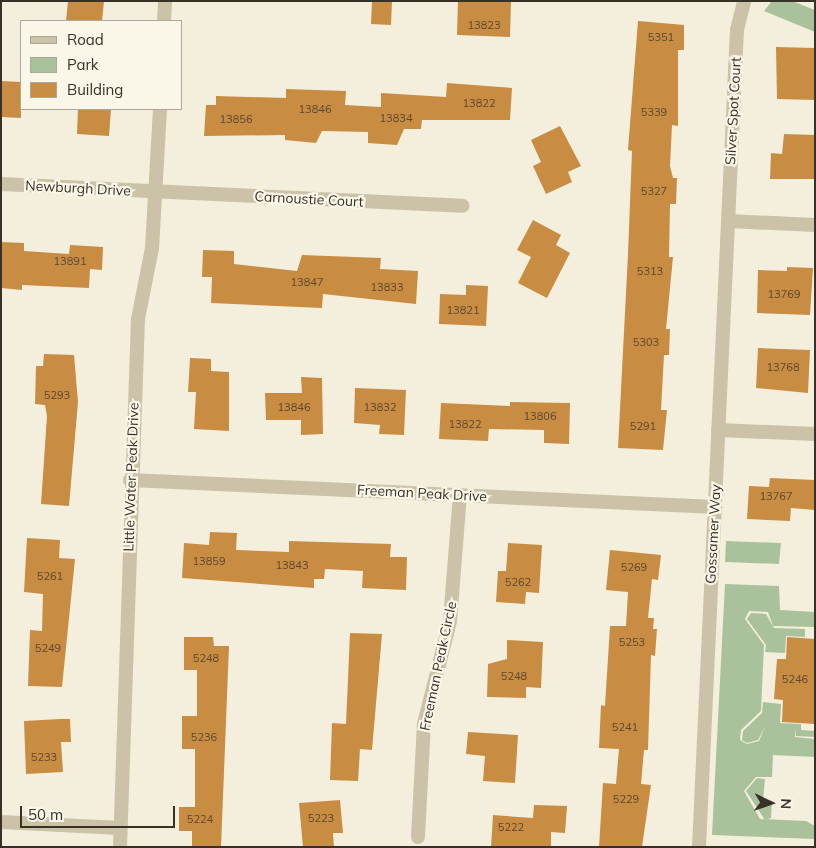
<!DOCTYPE html>
<style>
body{margin:0}
#map{position:relative;width:816px;height:848px;overflow:hidden;background:#f3efdc;font-family:Mulish,sans-serif}
div>[style]{position:absolute}
.green>*{inset:0;background:#a9c29b}
.building>*{inset:0;background:#c98c43}
.minor>*{height:14px;margin:-7px;padding:0 7px;transform-origin:7px;border-radius:7px;background:#cbc2a7}
span{translate:-50% -50%;white-space:nowrap;text-align:center;line-height:1.15;-webkit-text-stroke:4.5px #faf7e8;paint-order:stroke}
.number-label{font-size:11px;color:#5c482f}
.number-label span{-webkit-text-stroke-width:0}
.street-label{font-size:14px;color:#373128}
.frame{position:absolute;inset:0;border:2px solid #373128;pointer-events:none}
.legend{position:absolute;left:20px;top:20px;width:162px;height:90px;box-sizing:border-box;background:#faf7e8;border:1px solid #aca89b;margin:0;padding:6px 9px;list-style:none;font-size:15px;color:#373128}
.legend li{display:flex;align-items:center;gap:10px;height:25px}
.legend b{width:25px;border:1px solid #aca89b}
.north{position:absolute;left:746px;top:778px;width:50px;height:50px;-webkit-text-stroke:4px #faf7e8;paint-order:stroke;rotate:93deg;font-size:14px;font-weight:700;line-height:20px;text-align:center;color:#373128}
.north::after{content:'';display:block;margin:auto;width:18px;height:22px;background:#373128;clip-path:polygon(50% 0,100% 100%,50% 72%,0 100%)}
.scale{position:absolute;left:20px;top:806px;width:155px;height:22px;box-sizing:border-box;border:2px solid #373128;border-top:0;padding-left:6px;font-size:15px;line-height:18px;white-space:nowrap;color:#373128;-webkit-text-stroke:4px #faf7e8;paint-order:stroke}
</style>
<div id="map">
<div class="green">
<div style="clip-path:polygon(772px 1px,792px 1px,815px 10px,815px 32px,764px 11px)"></div>
<div style="clip-path:polygon(726px 541px,781px 543px,779px 564px,725px 562px)"></div>
<div style="clip-path:polygon(725px 584px,779px 586px,780px 610px,815px 612px,815px 627px,773px 626px,768px 612px,749px 611px,745px 619px,764px 645px,761px 711px,741px 730px,740px 740px,747px 744px,759px 741px,765px 727px,758px 740px,747px 743px,742px 740px,743px 731px,762px 713px,763px 702px,781px 704px,780px 723px,801px 724px,801px 730px,815px 731px,815px 737px,796px 736px,796px 729px,795px 737px,815px 739px,815px 757px,773px 755px,772px 777px,756px 777px,744px 791px,760px 819px,806px 821px,815px 826px,815px 839px,712px 835px)"></div>
<div style="clip-path:polygon(751px 613px,766px 614px,774px 628px,805px 629px,805px 637px,786px 636px,785px 653px,765px 652px,766px 645px,747px 619px)"></div>
<div style="clip-path:polygon(757px 778px,765px 779px,763px 800px,772px 801px,771px 818px,765px 820px,746px 791px)"></div>
</div>
<div class="building">
<div style="clip-path:polygon(68px 1px,104px 1px,102px 21px,66px 21px)"></div>
<div style="clip-path:polygon(372px 1px,392px 1px,391px 25px,371px 24px)"></div>
<div style="clip-path:polygon(458px 1px,511px 1px,510px 37px,457px 35px)"></div>
<div style="clip-path:polygon(638px 21px,684px 25px,684px 50px,678px 50px,678px 126px,672px 125px,670px 166px,673px 178px,677px 178px,676px 204px,670px 204px,669px 257px,673px 257px,666px 329px,670px 329px,669px 355px,664px 355px,661px 410px,667px 410px,663px 450px,618px 448px,628px 254px,632px 151px,628px 150px)"></div>
<div style="clip-path:polygon(776px 47px,815px 48px,815px 100px,777px 99px)"></div>
<div style="clip-path:polygon(1px 81px,21px 82px,21px 118px,1px 117px)"></div>
<div style="clip-path:polygon(447px 83px,512px 88px,510px 120px,422px 120px,421px 129px,404px 129px,397px 145px,368px 143px,368px 132px,322px 131px,316px 143px,285px 140px,285px 135px,204px 136px,206px 105px,216px 105px,216px 96px,286px 98px,286px 89px,346px 91px,345px 105px,381px 107px,381px 93px,446px 97px)"></div>
<div style="clip-path:polygon(78px 109px,111px 109px,109px 136px,77px 134px)"></div>
<div style="clip-path:polygon(560px 126px,581px 166px,568px 172px,572px 182px,546px 194px,533px 166px,541px 162px,531px 140px)"></div>
<div style="clip-path:polygon(784px 134px,815px 135px,815px 179px,770px 179px,771px 153px,782px 154px)"></div>
<div style="clip-path:polygon(533px 220px,561px 235px,556px 245px,570px 253px,547px 298px,518px 283px,531px 257px,517px 250px)"></div>
<div style="clip-path:polygon(1px 242px,24px 243px,24px 251px,69px 254px,70px 245px,103px 247px,102px 270px,90px 269px,89px 288px,22px 285px,22px 290px,1px 288px)"></div>
<div style="clip-path:polygon(203px 250px,234px 251px,234px 264px,297px 271px,302px 255px,381px 258px,380px 269px,418px 271px,416px 304px,323px 294px,322px 308px,211px 303px,212px 277px,202px 277px)"></div>
<div style="clip-path:polygon(787px 267px,813px 268px,810px 315px,757px 313px,758px 270px,787px 271px)"></div>
<div style="clip-path:polygon(466px 285px,488px 286px,486px 326px,439px 324px,440px 294px,466px 295px)"></div>
<div style="clip-path:polygon(758px 348px,810px 350px,808px 393px,756px 388px)"></div>
<div style="clip-path:polygon(44px 354px,74px 355px,78px 402px,69px 506px,41px 504px,47px 416px,45px 405px,35px 404px,36px 366px,43px 366px)"></div>
<div style="clip-path:polygon(190px 358px,211px 359px,211px 371px,229px 372px,229px 431px,194px 429px,196px 392px,188px 392px)"></div>
<div style="clip-path:polygon(301px 377px,322px 378px,323px 434px,301px 435px,301px 420px,266px 420px,265px 393px,302px 393px)"></div>
<div style="clip-path:polygon(355px 388px,406px 390px,404px 435px,379px 434px,380px 425px,354px 423px)"></div>
<div style="clip-path:polygon(510px 402px,570px 403px,569px 444px,544px 443px,544px 430px,489px 429px,488px 441px,439px 439px,441px 403px,510px 406px)"></div>
<div style="clip-path:polygon(770px 478px,815px 480px,815px 510px,791px 508px,790px 521px,747px 519px,749px 486px,769px 487px)"></div>
<div style="clip-path:polygon(210px 532px,237px 533px,236px 550px,289px 552px,289px 541px,391px 544px,390px 557px,407px 557px,406px 590px,362px 588px,363px 571px,325px 569px,324px 579px,314px 579px,314px 588px,182px 578px,184px 543px,209px 545px)"></div>
<div style="clip-path:polygon(27px 538px,60px 540px,59px 558px,75px 559px,62px 687px,28px 686px,30px 630px,42px 631px,43px 594px,24px 592px)"></div>
<div style="clip-path:polygon(508px 543px,542px 545px,539px 593px,526px 592px,525px 604px,496px 602px,498px 571px,506px 571px)"></div>
<div style="clip-path:polygon(610px 550px,661px 555px,658px 580px,652px 579px,648px 618px,654px 618px,653px 629px,657px 629px,655px 656px,651px 655px,648px 750px,644px 750px,641px 784px,651px 785px,642px 847px,599px 847px,603px 783px,616px 784px,619px 749px,599px 748px,601px 705px,605px 706px,610px 626px,626px 626px,628px 592px,606px 590px)"></div>
<div style="clip-path:polygon(350px 633px,382px 634px,372px 750px,360px 749px,358px 781px,330px 780px,332px 723px,346px 724px)"></div>
<div style="clip-path:polygon(184px 637px,213px 637px,214px 646px,229px 646px,221px 847px,192px 847px,192px 831px,179px 831px,179px 807px,195px 807px,195px 749px,182px 749px,182px 716px,197px 716px,197px 670px,184px 670px)"></div>
<div style="clip-path:polygon(787px 637px,815px 639px,815px 724px,782px 722px,783px 700px,774px 699px,777px 659px,786px 659px)"></div>
<div style="clip-path:polygon(507px 640px,543px 642px,541px 688px,526px 687px,526px 698px,487px 697px,488px 664px,507px 659px)"></div>
<div style="clip-path:polygon(60px 719px,70px 719px,71px 742px,61px 742px,63px 772px,26px 774px,24px 721px)"></div>
<div style="clip-path:polygon(468px 732px,518px 735px,515px 783px,483px 781px,485px 756px,466px 754px)"></div>
<div style="clip-path:polygon(340px 800px,343px 833px,333px 833px,334px 847px,303px 847px,299px 803px)"></div>
<div style="clip-path:polygon(534px 805px,567px 806px,565px 833px,551px 832px,551px 847px,491px 847px,493px 815px,533px 818px)"></div>
</div>
<div class="minor">
<div style="left:164px;top:21px;width:20px;rotate:-87deg"></div>
<div style="left:1px;top:184px;width:462px;rotate:2.7deg"></div>
<div style="left:728px;top:221px;width:87px;rotate:2.6deg"></div>
<div style="left:718px;top:430px;width:97px;rotate:2.4deg"></div>
<div style="left:130px;top:480px;width:586px;rotate:2.64deg"></div>
<div style="left:1px;top:822px;width:119px;rotate:2.9deg"></div>
<div style="left:418px;top:837px;width:113px;rotate:-87deg"></div>
<div style="left:424px;top:724px;width:106px;rotate:-75.8deg"></div>
<div style="left:450px;top:621px;width:126px;rotate:-85.5deg"></div>
<div style="left:120px;top:847px;width:528px;rotate:-88.05deg"></div>
<div style="left:138px;top:319px;width:72px;rotate:-78.8deg"></div>
<div style="left:152px;top:248px;width:139px;rotate:-86.7deg"></div>
<div style="left:699px;top:847px;width:818px;rotate:-87.34deg"></div>
<div style="left:737px;top:30px;width:30px;rotate:-76deg"></div>
</div>
<div class="number-label">
<span style="left:484px;top:25px">13823</span>
<span style="left:661px;top:37px">5351</span>
<span style="left:479px;top:103px">13822</span>
<span style="left:315px;top:109px">13846</span>
<span style="left:654px;top:112px">5339</span>
<span style="left:396px;top:118px">13834</span>
<span style="left:236px;top:119px">13856</span>
<span style="left:654px;top:191px">5327</span>
<span style="left:70px;top:261px">13891</span>
<span style="left:650px;top:271px">5313</span>
<span style="left:307px;top:282px">13847</span>
<span style="left:387px;top:287px">13833</span>
<span style="left:784px;top:294px">13769</span>
<span style="left:463px;top:310px">13821</span>
<span style="left:646px;top:342px">5303</span>
<span style="left:783px;top:367px">13768</span>
<span style="left:57px;top:395px">5293</span>
<span style="left:294px;top:407px">13846</span>
<span style="left:380px;top:407px">13832</span>
<span style="left:540px;top:416px">13806</span>
<span style="left:465px;top:424px">13822</span>
<span style="left:643px;top:426px">5291</span>
<span style="left:776px;top:496px">13767</span>
<span style="left:209px;top:561px">13859</span>
<span style="left:292px;top:565px">13843</span>
<span style="left:634px;top:567px">5269</span>
<span style="left:50px;top:576px">5261</span>
<span style="left:518px;top:582px">5262</span>
<span style="left:632px;top:642px">5253</span>
<span style="left:48px;top:648px">5249</span>
<span style="left:206px;top:658px">5248</span>
<span style="left:514px;top:676px">5248</span>
<span style="left:795px;top:679px">5246</span>
<span style="left:625px;top:727px">5241</span>
<span style="left:204px;top:737px">5236</span>
<span style="left:44px;top:757px">5233</span>
<span style="left:626px;top:799px">5229</span>
<span style="left:321px;top:818px">5223</span>
<span style="left:200px;top:819px">5224</span>
<span style="left:511px;top:827px">5222</span>
</div>
<div class="street-label">
<span style="left:733px;top:111px;rotate:-87deg">Silver Spot Court</span>
<span style="left:78px;top:188px;rotate:3deg">Newburgh Drive</span>
<span style="left:309px;top:199px;rotate:3deg">Carnoustie Court</span>
<span style="left:131px;top:477px;rotate:-88deg">Little Water Peak Drive</span>
<span style="left:422px;top:493px;rotate:3deg">Freeman Peak Drive</span>
<span style="left:713px;top:534px;rotate:-87deg">Gossamer Way</span>
<span style="left:438px;top:666px;rotate:-78deg">Freeman Peak Circle</span>
</div>
<div class="frame"></div>
<ul class="legend">
<li><b style="height:6px;background:#cbc2a7"></b>Road</li>
<li><b style="height:14px;background:#a9c29b"></b>Park</li>
<li><b style="height:14px;background:#c98c43"></b>Building</li>
</ul>
<div class="north">N</div>
<div class="scale">50 m</div>
</div>
